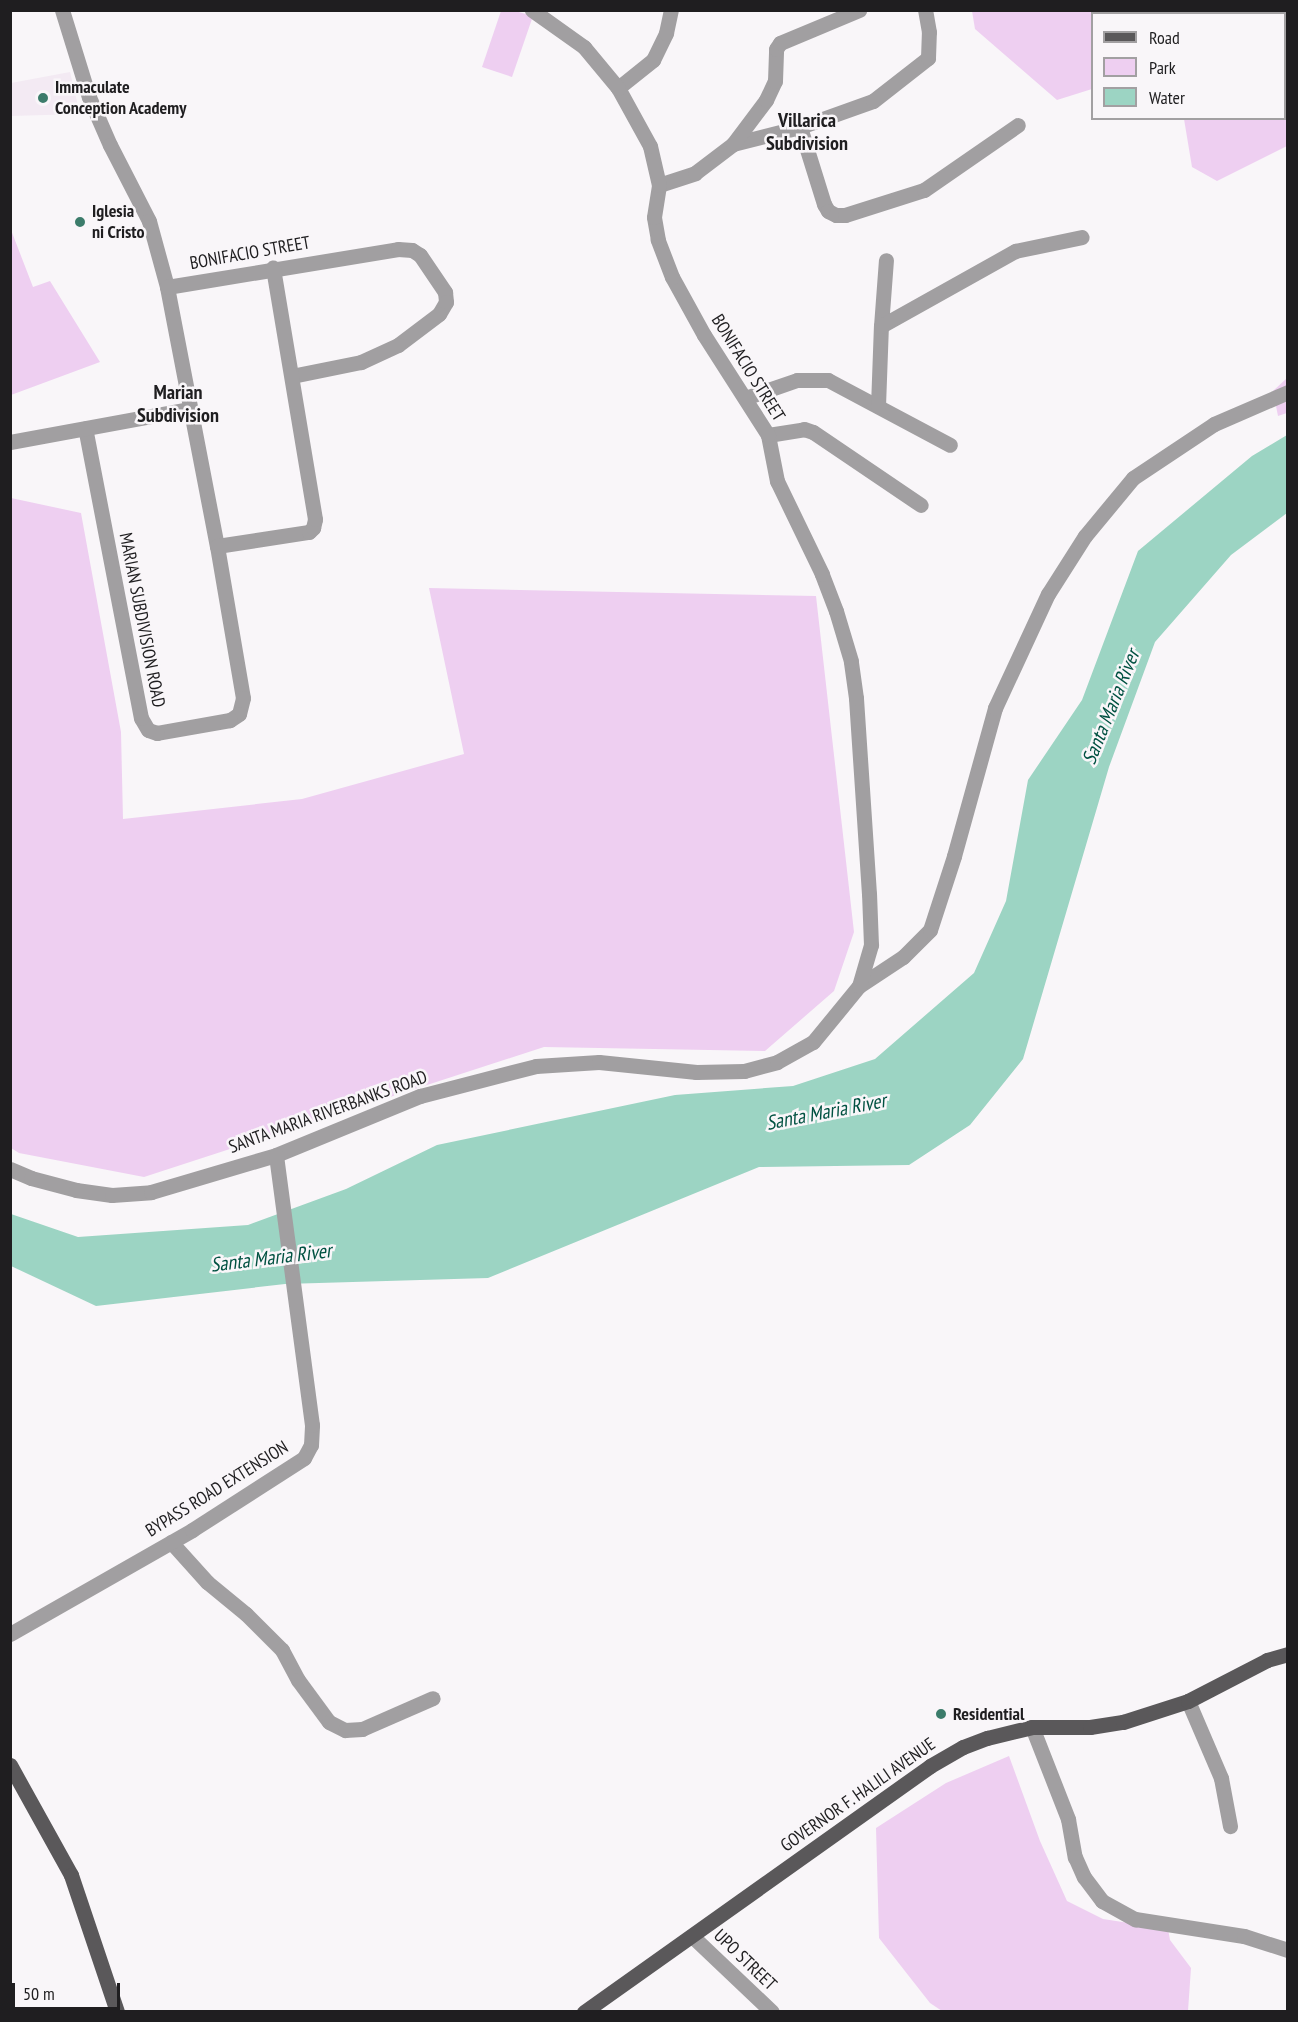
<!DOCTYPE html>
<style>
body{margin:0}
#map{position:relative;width:1298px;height:2022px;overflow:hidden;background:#f9f6f9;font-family:"PT Sans Narrow",sans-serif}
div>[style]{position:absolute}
.built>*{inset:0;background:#f3eaf3}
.green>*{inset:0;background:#eecff1}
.water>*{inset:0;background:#9cd4c3}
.minor>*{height:15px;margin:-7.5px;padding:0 7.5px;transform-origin:7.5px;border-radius:7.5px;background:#a19fa1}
.tertiary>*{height:15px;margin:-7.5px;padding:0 7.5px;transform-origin:7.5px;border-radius:7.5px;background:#a19fa1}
.primary>*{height:15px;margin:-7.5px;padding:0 7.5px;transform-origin:7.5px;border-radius:7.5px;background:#5a585a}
.dots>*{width:16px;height:16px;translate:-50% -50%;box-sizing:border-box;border:3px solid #f9f6f9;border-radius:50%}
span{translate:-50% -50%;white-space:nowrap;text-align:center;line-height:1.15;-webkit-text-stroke:5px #f9f6f9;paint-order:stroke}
.poi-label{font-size:18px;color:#1f1e20;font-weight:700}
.left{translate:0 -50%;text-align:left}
.street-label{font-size:18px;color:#1f1e20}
.neighbourhood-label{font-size:20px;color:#1f1e20;font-weight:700}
.water-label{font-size:20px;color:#005141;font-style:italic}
.frame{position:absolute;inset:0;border:12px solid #1f1e20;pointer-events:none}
.legend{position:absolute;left:1091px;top:12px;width:195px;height:108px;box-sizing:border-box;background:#f9f6f9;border:2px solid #a2a0a2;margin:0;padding:8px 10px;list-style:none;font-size:18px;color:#1f1e20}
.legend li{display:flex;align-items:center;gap:12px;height:30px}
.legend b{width:30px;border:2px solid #a2a0a2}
.scale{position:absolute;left:12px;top:1983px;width:108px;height:27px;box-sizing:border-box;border:3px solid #1f1e20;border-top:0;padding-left:8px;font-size:18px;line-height:21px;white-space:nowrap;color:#1f1e20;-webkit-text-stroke:4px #f9f6f9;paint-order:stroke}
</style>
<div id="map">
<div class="built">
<div style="clip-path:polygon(70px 72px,80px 114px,11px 116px,11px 83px)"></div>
</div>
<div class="green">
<div style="clip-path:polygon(501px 11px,515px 11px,533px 16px,512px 77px,482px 67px)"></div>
<div style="clip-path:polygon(972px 11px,1287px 11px,1287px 146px,1217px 181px,1192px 167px,1184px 119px,1284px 118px,1284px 14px,1092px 14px,1092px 89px,1057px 100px,975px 29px)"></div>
<div style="clip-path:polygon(11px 230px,33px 287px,50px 281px,100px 362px,11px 395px)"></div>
<div style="clip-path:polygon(1287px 378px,1287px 413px,1278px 416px,1273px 391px)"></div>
<div style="clip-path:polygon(11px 498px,81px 513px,121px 732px,123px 819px,302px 799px,464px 754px,429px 588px,816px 596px,854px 932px,834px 991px,765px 1051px,544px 1047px,144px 1177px,19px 1153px,11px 1148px)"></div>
<div style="clip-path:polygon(1009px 1756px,1040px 1841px,1067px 1901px,1103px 1919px,1168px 1929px,1170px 1940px,1191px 1968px,1188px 2011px,942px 2011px,930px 2003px,879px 1938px,876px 1828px,946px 1783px)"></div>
</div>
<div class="water">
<div style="clip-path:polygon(1287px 435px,1287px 513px,1231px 555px,1155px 642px,1109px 767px,1023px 1059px,970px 1125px,909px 1165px,759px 1167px,488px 1278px,285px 1284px,96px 1306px,11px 1266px,11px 1214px,78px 1237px,248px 1225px,346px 1189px,437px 1145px,675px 1095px,793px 1086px,875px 1059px,974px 973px,1006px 901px,1028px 780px,1082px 700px,1138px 551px,1252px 456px)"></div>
</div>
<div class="minor">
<div style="left:62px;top:10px;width:91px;rotate:72.8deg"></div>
<div style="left:89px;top:97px;width:52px;rotate:66.4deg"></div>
<div style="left:110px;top:145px;width:85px;rotate:62.8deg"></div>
<div style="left:149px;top:221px;width:68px;rotate:74.7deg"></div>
<div style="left:167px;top:287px;width:264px;rotate:79.1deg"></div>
<div style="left:217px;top:546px;width:154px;rotate:80.3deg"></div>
<div style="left:243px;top:698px;width:16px;rotate:104deg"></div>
<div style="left:239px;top:714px;width:11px;rotate:146deg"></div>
<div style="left:230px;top:720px;width:74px;rotate:169.9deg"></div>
<div style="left:157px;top:733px;width:9px;rotate:-162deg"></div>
<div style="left:148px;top:730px;width:14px;rotate:-120deg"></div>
<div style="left:141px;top:718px;width:295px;rotate:-100.9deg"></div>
<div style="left:618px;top:88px;width:45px;rotate:-38.7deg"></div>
<div style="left:653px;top:60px;width:30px;rotate:-64deg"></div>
<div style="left:666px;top:33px;width:24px;rotate:-78deg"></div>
<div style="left:800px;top:127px;width:81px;rotate:72.7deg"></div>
<div style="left:824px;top:204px;width:8px;rotate:60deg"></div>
<div style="left:828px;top:211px;width:9px;rotate:27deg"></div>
<div style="left:836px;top:215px;width:9px"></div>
<div style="left:845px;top:215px;width:83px;rotate:-17.6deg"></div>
<div style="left:924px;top:190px;width:114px;rotate:-34.7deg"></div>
<div style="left:733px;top:144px;width:69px;rotate:-14.2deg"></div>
<div style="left:800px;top:127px;width:77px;rotate:-19.6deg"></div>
<div style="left:873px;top:101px;width:70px;rotate:-38deg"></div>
<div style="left:928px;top:58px;width:26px;rotate:-88deg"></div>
<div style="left:929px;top:32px;width:22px;rotate:-100deg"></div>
<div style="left:659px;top:185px;width:38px;rotate:-18deg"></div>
<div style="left:695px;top:173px;width:48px;rotate:-37.3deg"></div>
<div style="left:733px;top:144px;width:55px;rotate:-53.1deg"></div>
<div style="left:766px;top:100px;width:21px;rotate:-65deg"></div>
<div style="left:775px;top:81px;width:32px;rotate:-88deg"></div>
<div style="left:776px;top:49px;width:7px;rotate:-56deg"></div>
<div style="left:780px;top:43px;width:86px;rotate:-22.7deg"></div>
<div style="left:167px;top:287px;width:234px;rotate:-9.3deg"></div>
<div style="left:398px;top:249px;width:14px;rotate:4deg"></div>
<div style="left:412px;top:250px;width:9px;rotate:32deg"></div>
<div style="left:420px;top:255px;width:45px;rotate:56deg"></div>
<div style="left:445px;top:292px;width:10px;rotate:84deg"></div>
<div style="left:446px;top:302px;width:14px;rotate:120deg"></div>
<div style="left:439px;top:314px;width:51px;rotate:142.9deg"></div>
<div style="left:398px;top:345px;width:41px;rotate:155.3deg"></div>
<div style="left:361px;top:362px;width:70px;rotate:168.5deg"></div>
<div style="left:881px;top:326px;width:66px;rotate:-85.7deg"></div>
<div style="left:745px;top:398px;width:55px;rotate:-19.1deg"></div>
<div style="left:797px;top:380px;width:31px"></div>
<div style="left:828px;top:380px;width:138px;rotate:28deg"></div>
<div style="left:878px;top:406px;width:80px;rotate:-87.9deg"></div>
<div style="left:881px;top:326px;width:154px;rotate:-29.2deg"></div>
<div style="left:1015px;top:251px;width:68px;rotate:-11.8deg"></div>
<div style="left:768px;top:435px;width:36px;rotate:-9deg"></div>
<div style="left:804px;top:429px;width:9px;rotate:18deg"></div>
<div style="left:813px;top:432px;width:130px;rotate:34.1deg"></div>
<div style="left:10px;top:442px;width:183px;rotate:-10.4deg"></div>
<div style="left:217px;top:546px;width:93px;rotate:-8.7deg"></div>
<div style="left:309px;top:532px;width:6px;rotate:-45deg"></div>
<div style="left:313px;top:528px;width:9px;rotate:-77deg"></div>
<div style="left:315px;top:519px;width:255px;rotate:-99.5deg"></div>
<div style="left:859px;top:986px;width:53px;rotate:-33.4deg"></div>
<div style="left:903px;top:957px;width:38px;rotate:-45deg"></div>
<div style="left:930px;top:930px;width:78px;rotate:-72deg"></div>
<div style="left:954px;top:856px;width:154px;rotate:-74.5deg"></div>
<div style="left:995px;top:708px;width:126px;rotate:-65.1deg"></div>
<div style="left:1048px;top:594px;width:69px;rotate:-57.5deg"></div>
<div style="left:1085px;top:536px;width:75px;rotate:-50.4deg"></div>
<div style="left:1133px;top:478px;width:97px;rotate:-33.7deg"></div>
<div style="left:1214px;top:424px;width:81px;rotate:-23.4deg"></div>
<div style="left:171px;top:1542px;width:54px;rotate:48deg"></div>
<div style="left:207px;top:1582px;width:50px;rotate:39.4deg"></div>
<div style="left:246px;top:1614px;width:51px;rotate:45deg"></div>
<div style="left:282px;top:1650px;width:34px;rotate:62deg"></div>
<div style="left:298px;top:1680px;width:52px;rotate:53.6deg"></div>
<div style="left:329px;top:1722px;width:18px;rotate:27deg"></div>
<div style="left:345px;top:1730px;width:17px;rotate:-3deg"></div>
<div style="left:362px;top:1729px;width:77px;rotate:-23.6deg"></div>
<div style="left:1188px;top:1701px;width:84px;rotate:66.8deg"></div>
<div style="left:1221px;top:1778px;width:49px;rotate:79.4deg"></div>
<div style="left:1032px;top:1727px;width:99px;rotate:68.6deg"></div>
<div style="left:1068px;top:1819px;width:39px;rotate:80deg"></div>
<div style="left:1075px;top:1857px;width:22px;rotate:66deg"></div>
<div style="left:1084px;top:1877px;width:30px;rotate:53deg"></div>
<div style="left:1102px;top:1901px;width:38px;rotate:29deg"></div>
<div style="left:1135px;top:1919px;width:110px;rotate:8.9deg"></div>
<div style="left:1244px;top:1936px;width:46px;rotate:17.7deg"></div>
<div style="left:692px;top:1936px;width:110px;rotate:43.5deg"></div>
</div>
<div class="tertiary">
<div style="left:10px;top:1169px;width:23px;rotate:23deg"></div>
<div style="left:31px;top:1178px;width:47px;rotate:14.9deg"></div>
<div style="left:76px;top:1190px;width:36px;rotate:8deg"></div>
<div style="left:112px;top:1195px;width:39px;rotate:-4deg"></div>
<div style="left:151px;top:1192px;width:130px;rotate:-16.5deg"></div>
<div style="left:276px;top:1155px;width:156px;rotate:-22.3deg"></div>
<div style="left:420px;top:1096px;width:120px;rotate:-14.5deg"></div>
<div style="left:536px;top:1066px;width:63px;rotate:-3.6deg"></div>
<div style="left:599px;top:1062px;width:98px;rotate:5.9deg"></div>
<div style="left:696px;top:1072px;width:48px;rotate:-1.2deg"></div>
<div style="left:744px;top:1071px;width:34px;rotate:-15deg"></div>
<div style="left:777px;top:1062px;width:41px;rotate:-29.1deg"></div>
<div style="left:813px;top:1042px;width:72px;rotate:-50.6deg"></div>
<div style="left:859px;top:986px;width:43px;rotate:-73.7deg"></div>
<div style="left:871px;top:945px;width:51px;rotate:-92.2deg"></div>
<div style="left:869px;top:894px;width:196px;rotate:-93.8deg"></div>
<div style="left:856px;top:698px;width:37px;rotate:-98deg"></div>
<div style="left:851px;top:661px;width:52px;rotate:-106.7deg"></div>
<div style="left:836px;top:611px;width:40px;rotate:-111deg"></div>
<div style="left:822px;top:574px;width:103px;rotate:-115.8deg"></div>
<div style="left:777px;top:481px;width:47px;rotate:-101.1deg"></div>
<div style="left:768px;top:435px;width:119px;rotate:-122.6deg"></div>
<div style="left:704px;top:335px;width:66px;rotate:-118.9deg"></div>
<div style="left:672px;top:277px;width:40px;rotate:-111deg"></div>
<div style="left:658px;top:240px;width:23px;rotate:-100deg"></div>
<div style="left:654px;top:217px;width:32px;rotate:-81deg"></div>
<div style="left:659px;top:185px;width:40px;rotate:-103deg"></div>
<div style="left:650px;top:146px;width:66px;rotate:-118.9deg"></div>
<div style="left:618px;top:88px;width:53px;rotate:-129.7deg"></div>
<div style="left:584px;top:47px;width:64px;rotate:-144.6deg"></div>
<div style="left:10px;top:1634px;width:210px;rotate:-29.7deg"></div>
<div style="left:192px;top:1530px;width:133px;rotate:-32.7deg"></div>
<div style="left:304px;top:1458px;width:15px;rotate:-62deg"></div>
<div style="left:311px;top:1445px;width:20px;rotate:-87deg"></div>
<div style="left:312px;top:1425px;width:272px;rotate:-97.6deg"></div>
</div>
<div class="primary">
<div style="left:10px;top:1765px;width:126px;rotate:61deg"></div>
<div style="left:71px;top:1875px;width:145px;rotate:71.4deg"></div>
<div style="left:584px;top:2012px;width:425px;rotate:-35.4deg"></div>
<div style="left:930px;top:1766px;width:38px;rotate:-30deg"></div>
<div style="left:963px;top:1747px;width:26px;rotate:-21deg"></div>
<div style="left:987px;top:1738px;width:46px;rotate:-13.7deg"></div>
<div style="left:1032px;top:1727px;width:58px"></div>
<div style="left:1090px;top:1727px;width:33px;rotate:-9deg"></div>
<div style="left:1123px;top:1722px;width:68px;rotate:-17.9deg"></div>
<div style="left:1188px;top:1701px;width:89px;rotate:-27.4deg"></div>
<div style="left:1267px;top:1660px;width:22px;rotate:-16deg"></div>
</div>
<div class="dots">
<div style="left:43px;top:98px;background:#3c7c6b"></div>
<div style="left:80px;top:222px;background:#3c7c6b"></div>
<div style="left:941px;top:1714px;background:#3c7c6b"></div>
</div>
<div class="poi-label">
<span class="left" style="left:55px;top:98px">Immaculate<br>Conception Academy</span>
<span class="left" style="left:92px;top:222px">Iglesia<br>ni Cristo</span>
<span class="left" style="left:953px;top:1714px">Residential</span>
</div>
<div class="street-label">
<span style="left:250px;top:253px;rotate:-10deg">BONIFACIO STREET</span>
<span style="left:748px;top:368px;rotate:58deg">BONIFACIO STREET</span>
<span style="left:142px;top:620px;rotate:79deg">MARIAN SUBDIVISION ROAD</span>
<span style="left:328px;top:1112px;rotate:-20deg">SANTA MARIA RIVERBANKS ROAD</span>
<span style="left:217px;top:1489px;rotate:-32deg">BYPASS ROAD EXTENSION</span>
<span style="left:858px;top:1795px;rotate:-35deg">GOVERNOR F. HALILI AVENUE</span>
<span style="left:745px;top:1960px;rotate:44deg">UPO STREET</span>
</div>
<div class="neighbourhood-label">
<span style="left:807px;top:132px">Villarica<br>Subdivision</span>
<span style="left:178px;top:404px">Marian<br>Subdivision</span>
</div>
<div class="water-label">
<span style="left:1111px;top:707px;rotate:-68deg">Santa Maria River</span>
<span style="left:826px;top:1112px;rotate:-11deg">Santa Maria River</span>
<span style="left:271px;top:1258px;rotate:-7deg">Santa Maria River</span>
</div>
<div class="frame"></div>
<ul class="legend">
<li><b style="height:8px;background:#5a585a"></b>Road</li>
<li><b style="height:16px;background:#eecff1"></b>Park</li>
<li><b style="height:16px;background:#9cd4c3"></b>Water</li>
</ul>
<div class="scale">50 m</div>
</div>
